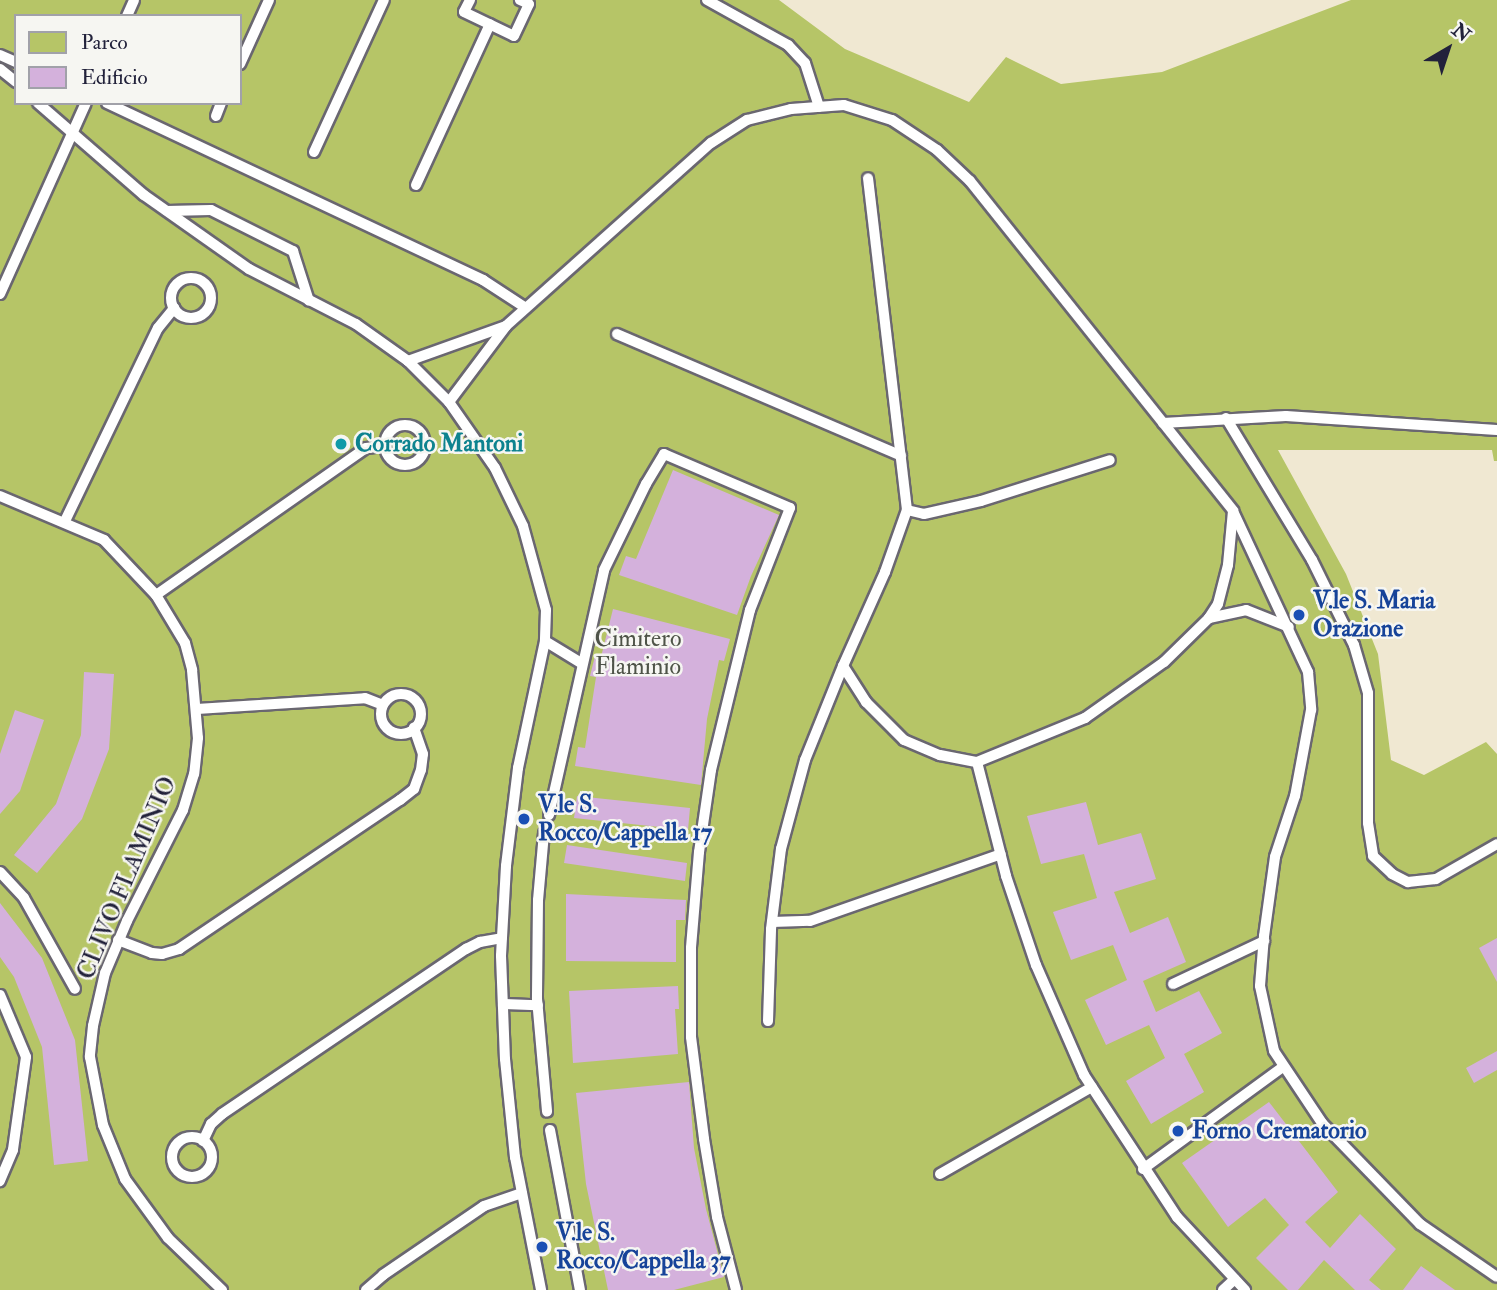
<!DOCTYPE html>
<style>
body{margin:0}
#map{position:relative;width:1497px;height:1290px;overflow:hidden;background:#f0e8d2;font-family:"IM FELL Double Pica",serif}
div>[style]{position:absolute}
.green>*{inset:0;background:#b6c567}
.building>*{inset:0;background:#d4b1dc}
.roads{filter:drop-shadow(2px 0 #6a6770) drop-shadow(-2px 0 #6a6770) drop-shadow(0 2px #6a6770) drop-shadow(0 -2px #6a6770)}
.service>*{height:10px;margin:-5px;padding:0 5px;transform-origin:5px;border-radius:5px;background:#fff}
.service>.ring{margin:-5px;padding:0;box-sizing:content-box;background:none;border:10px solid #fff;border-radius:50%}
.dots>*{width:19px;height:19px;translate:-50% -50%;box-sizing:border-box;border:4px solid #f6f6f2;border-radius:50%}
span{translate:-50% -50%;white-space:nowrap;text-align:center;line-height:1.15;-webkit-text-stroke:5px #f6f6f2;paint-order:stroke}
.culture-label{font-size:24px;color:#0d838f;font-weight:700}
.left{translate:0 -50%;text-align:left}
.transit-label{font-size:24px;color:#164399;font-weight:700}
.park-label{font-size:24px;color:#4e5348}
.street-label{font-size:24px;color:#22223b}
.legend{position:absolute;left:14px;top:14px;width:228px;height:91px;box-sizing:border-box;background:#f6f6f2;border:2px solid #a1a1a9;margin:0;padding:9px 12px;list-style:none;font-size:21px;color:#22223b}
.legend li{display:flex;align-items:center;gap:14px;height:35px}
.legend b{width:35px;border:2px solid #a1a1a9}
.north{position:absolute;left:1413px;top:14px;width:70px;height:70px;-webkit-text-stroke:5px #f6f6f2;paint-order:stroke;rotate:39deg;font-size:19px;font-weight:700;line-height:28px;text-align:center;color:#22223b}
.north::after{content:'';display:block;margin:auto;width:24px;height:32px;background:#22223b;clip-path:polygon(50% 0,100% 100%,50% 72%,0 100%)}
</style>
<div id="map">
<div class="green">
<div style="clip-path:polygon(evenodd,0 0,779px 0,845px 49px,969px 102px,1006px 57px,1061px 84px,1162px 72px,1351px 0,1497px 0,1497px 461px,1494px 461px,1492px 450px,1278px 450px,1346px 574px,1378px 654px,1391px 760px,1424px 775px,1486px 742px,1497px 754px,1497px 1290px,0 1290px,0 0,16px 16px,240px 16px,240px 103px,16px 103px,16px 16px)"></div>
</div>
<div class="building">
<div style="clip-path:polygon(673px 470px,779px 515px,751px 576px,737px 615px,619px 575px,626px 556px,636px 559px)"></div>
<div style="clip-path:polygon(613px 609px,730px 639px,724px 661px,719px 660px,707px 719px,701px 785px,575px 766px,578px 747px,585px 748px,596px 677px,590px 676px,595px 656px,601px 657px)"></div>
<div style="clip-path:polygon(84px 672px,114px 674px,109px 749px,82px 819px,37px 873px,14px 855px,56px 804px,81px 735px)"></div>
<div style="clip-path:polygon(15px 710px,44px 720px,20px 791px,0 814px,0 754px)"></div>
<div style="clip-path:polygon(577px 796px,690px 808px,688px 830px,574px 818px)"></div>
<div style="clip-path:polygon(1086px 802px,1098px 845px,1141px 833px,1156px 879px,1114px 892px,1130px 933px,1168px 917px,1186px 962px,1143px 981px,1156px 1012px,1199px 991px,1222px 1033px,1184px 1054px,1204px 1092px,1151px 1124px,1126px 1081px,1165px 1058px,1149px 1025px,1106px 1045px,1085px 1000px,1127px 980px,1113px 945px,1071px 960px,1053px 912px,1097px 898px,1084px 854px,1041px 864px,1027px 816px)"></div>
<div style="clip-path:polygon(567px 845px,687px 863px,685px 881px,564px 863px)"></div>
<div style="clip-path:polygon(566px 894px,686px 900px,685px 920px,676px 920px,676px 962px,566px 961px)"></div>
<div style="clip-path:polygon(0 903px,42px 958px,75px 1040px,88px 1161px,54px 1165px,42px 1047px,14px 977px,0 957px)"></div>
<div style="clip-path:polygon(1497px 938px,1497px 982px,1479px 948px)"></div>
<div style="clip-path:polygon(678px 986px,679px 1009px,675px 1009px,678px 1054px,573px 1063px,569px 991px)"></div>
<div style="clip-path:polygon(1497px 1051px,1497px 1070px,1474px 1083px,1466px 1068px)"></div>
<div style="clip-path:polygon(689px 1082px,694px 1148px,706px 1209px,724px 1277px,674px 1290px,608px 1290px,586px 1184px,576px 1093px)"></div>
<div style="clip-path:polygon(1269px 1102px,1338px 1192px,1305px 1222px,1330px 1248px,1360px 1214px,1396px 1249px,1369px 1280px,1381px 1290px,1355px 1290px,1324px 1260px,1298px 1290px,1288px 1290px,1256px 1258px,1289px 1225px,1265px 1198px,1228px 1227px,1182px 1163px)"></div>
<div style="clip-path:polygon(1421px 1266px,1455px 1290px,1403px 1290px)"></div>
</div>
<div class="roads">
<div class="service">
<div style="left:470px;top:0;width:13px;rotate:117deg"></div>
<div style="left:464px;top:12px;width:55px;rotate:25.6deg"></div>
<div style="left:514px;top:36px;width:35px;rotate:-65deg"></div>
<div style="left:529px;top:4px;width:10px;rotate:-156deg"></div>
<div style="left:707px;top:0;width:93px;rotate:29.1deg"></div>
<div style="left:788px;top:45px;width:25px;rotate:47deg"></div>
<div style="left:805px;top:63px;width:46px;rotate:72.3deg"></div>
<div style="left:127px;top:16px;width:17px;rotate:-66deg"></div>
<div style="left:0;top:55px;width:17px;rotate:24deg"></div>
<div style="left:240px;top:64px;width:70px;rotate:-65.6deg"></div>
<div style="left:0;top:69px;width:21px;rotate:39deg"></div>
<div style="left:38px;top:103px;width:140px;rotate:41deg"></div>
<div style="left:144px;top:195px;width:128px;rotate:35.2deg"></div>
<div style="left:249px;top:269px;width:120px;rotate:27.2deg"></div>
<div style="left:356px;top:324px;width:64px;rotate:35.4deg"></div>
<div style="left:408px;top:361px;width:58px;rotate:45deg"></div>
<div style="left:449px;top:402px;width:80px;rotate:55.1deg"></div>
<div style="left:495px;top:468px;width:64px;rotate:64.2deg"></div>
<div style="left:523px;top:526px;width:87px;rotate:74.7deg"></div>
<div style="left:546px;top:610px;width:31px;rotate:92deg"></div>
<div style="left:545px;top:641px;width:130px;rotate:102deg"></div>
<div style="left:518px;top:768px;width:99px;rotate:97deg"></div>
<div style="left:506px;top:866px;width:90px;rotate:93.2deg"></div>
<div style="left:501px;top:956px;width:103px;rotate:87.8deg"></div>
<div style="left:505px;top:1059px;width:99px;rotate:84.2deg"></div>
<div style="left:515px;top:1157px;width:136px;rotate:78.9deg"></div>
<div style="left:107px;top:103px;width:416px;rotate:25.2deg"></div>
<div style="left:483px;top:280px;width:51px;rotate:33.1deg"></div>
<div style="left:216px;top:116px;width:14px;rotate:-69deg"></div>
<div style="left:314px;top:152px;width:167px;rotate:-65.3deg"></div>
<div style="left:416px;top:185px;width:177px;rotate:-65.3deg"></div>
<div style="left:167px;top:211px;width:44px;rotate:-1.3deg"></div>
<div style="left:211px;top:210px;width:92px;rotate:26.6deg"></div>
<div style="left:293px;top:251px;width:52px;rotate:72.3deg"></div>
<div class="ring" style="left:171px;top:278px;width:30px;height:30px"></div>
<div style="left:0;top:294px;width:209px;rotate:-65.8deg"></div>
<div style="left:617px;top:334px;width:309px;rotate:23.2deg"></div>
<div style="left:408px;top:361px;width:104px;rotate:-19.7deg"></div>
<div style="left:449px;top:402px;width:95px;rotate:-53.1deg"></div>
<div style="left:506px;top:326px;width:275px;rotate:-41.8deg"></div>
<div style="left:711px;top:143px;width:43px;rotate:-32.6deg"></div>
<div style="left:747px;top:120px;width:45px;rotate:-14deg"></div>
<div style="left:791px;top:109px;width:53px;rotate:-4.3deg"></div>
<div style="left:844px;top:105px;width:50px;rotate:17.4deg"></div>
<div style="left:892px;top:120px;width:54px;rotate:33.7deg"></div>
<div style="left:937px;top:150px;width:45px;rotate:43.2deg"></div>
<div style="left:970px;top:181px;width:422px;rotate:51.4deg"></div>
<div style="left:1233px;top:511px;width:178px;rotate:65deg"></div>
<div style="left:1308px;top:672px;width:38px;rotate:85deg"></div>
<div style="left:1311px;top:710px;width:87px;rotate:100.5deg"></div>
<div style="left:1295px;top:796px;width:64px;rotate:108.2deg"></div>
<div style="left:1275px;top:857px;width:80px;rotate:97.9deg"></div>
<div style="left:1264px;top:936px;width:50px;rotate:94.6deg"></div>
<div style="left:1260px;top:986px;width:66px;rotate:77.8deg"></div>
<div style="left:1274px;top:1051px;width:87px;rotate:56.3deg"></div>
<div style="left:1322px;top:1123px;width:141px;rotate:45.9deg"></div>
<div style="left:1420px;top:1224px;width:93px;rotate:34.5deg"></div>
<div style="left:1226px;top:418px;width:166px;rotate:58.8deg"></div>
<div style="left:1312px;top:560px;width:95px;rotate:63.7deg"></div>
<div style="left:1354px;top:645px;width:50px;rotate:73.7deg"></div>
<div style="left:1368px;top:693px;width:130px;rotate:90deg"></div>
<div style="left:1368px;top:823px;width:33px;rotate:81deg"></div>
<div style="left:1373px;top:856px;width:26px;rotate:43deg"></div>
<div style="left:1392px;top:874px;width:18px;rotate:27deg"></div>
<div style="left:1408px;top:882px;width:28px;rotate:-6deg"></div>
<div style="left:1436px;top:879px;width:70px;rotate:-29.8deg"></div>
<div style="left:1163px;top:423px;width:123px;rotate:-3.3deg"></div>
<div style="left:1286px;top:416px;width:211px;rotate:3.8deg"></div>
<div class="ring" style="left:385px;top:425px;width:30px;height:30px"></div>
<div style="left:0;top:496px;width:113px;rotate:22.9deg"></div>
<div style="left:104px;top:540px;width:76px;rotate:46.6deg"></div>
<div style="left:156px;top:595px;width:56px;rotate:58.9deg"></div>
<div style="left:185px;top:643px;width:28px;rotate:75deg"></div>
<div style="left:192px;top:670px;width:68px;rotate:85deg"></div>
<div style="left:198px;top:738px;width:36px;rotate:96deg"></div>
<div style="left:194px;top:774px;width:38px;rotate:107deg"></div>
<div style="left:183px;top:810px;width:124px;rotate:116.8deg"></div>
<div style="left:127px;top:921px;width:56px;rotate:112.9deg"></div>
<div style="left:105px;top:973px;width:54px;rotate:102.8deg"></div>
<div style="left:93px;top:1026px;width:31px;rotate:96deg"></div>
<div style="left:90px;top:1057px;width:69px;rotate:79.2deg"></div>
<div style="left:103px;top:1125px;width:58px;rotate:67.8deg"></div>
<div style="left:125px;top:1179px;width:73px;rotate:53.9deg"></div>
<div style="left:168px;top:1238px;width:75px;rotate:43.9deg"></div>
<div style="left:907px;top:510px;width:17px;rotate:13deg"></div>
<div style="left:924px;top:514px;width:58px;rotate:-12.8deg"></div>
<div style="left:981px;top:501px;width:135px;rotate:-17.6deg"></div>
<div style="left:1233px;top:511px;width:54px;rotate:95.3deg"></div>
<div style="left:1228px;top:565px;width:40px;rotate:104.4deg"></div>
<div style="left:1218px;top:604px;width:17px;rotate:123deg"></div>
<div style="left:1209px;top:618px;width:38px;rotate:-12deg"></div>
<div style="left:1246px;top:610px;width:46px;rotate:21.6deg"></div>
<div style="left:65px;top:521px;width:214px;rotate:-64.3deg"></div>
<div style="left:158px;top:328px;width:26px;rotate:-51deg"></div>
<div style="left:156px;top:595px;width:256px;rotate:-35deg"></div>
<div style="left:366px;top:448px;width:19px;rotate:-6deg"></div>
<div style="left:1209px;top:618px;width:63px;rotate:135.6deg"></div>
<div style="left:1164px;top:662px;width:97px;rotate:144.7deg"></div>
<div style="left:1085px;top:718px;width:117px;rotate:157.8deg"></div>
<div style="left:977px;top:762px;width:118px;rotate:75.7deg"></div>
<div style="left:1006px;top:876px;width:94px;rotate:71.4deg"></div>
<div style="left:1036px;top:965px;width:120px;rotate:66.4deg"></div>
<div style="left:1084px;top:1075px;width:170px;rotate:56.8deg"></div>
<div style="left:1177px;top:1217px;width:100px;rotate:47deg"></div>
<div style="left:545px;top:641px;width:42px;rotate:31.4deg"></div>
<div style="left:843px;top:666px;width:43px;rotate:57.4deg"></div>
<div style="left:866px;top:702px;width:54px;rotate:45deg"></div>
<div style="left:904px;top:740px;width:39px;rotate:23deg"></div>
<div style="left:940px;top:755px;width:38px;rotate:11deg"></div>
<div class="ring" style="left:381px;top:694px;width:30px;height:30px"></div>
<div style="left:197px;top:709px;width:168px;rotate:-3.7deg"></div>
<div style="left:365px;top:698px;width:19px;rotate:21deg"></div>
<div style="left:549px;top:815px;width:251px;rotate:-77.3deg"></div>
<div style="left:604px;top:570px;width:96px;rotate:-64deg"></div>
<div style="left:646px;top:484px;width:35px;rotate:-59deg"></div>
<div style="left:664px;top:454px;width:137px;rotate:23.2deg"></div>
<div style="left:790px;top:508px;width:110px;rotate:111.4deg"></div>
<div style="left:750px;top:610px;width:165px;rotate:103.7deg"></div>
<div style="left:711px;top:770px;width:83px;rotate:98.3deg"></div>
<div style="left:699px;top:852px;width:96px;rotate:94.8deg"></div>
<div style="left:691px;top:948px;width:89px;rotate:90deg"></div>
<div style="left:691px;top:1037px;width:103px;rotate:82.7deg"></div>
<div style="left:704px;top:1139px;width:79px;rotate:80.5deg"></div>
<div style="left:717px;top:1217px;width:75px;rotate:75.4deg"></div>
<div style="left:544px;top:833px;width:67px;rotate:95.1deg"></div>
<div style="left:538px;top:900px;width:99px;rotate:90.6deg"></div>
<div style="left:537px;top:999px;width:113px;rotate:84.9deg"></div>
<div style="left:0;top:872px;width:35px;rotate:47deg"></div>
<div style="left:24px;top:898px;width:104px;rotate:60.7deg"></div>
<div style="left:772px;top:922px;width:38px;rotate:-2deg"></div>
<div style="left:810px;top:921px;width:202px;rotate:-19.3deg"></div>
<div style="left:118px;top:940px;width:36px;rotate:21deg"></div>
<div style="left:152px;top:953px;width:10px;rotate:6deg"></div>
<div style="left:162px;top:954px;width:18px;rotate:-16deg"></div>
<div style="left:179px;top:949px;width:267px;rotate:-34deg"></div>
<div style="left:400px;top:800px;width:18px;rotate:-38deg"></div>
<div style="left:414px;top:789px;width:20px;rotate:-70deg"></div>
<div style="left:421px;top:770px;width:16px;rotate:-83deg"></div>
<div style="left:423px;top:754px;width:28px;rotate:-109deg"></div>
<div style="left:1173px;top:984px;width:101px;rotate:-25.3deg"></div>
<div style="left:0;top:995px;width:67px;rotate:67.2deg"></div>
<div style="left:26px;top:1057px;width:94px;rotate:98deg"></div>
<div style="left:13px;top:1150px;width:34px;rotate:113deg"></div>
<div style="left:503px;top:1004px;width:35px;rotate:2deg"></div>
<div style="left:768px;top:1021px;width:92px;rotate:-88.1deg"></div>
<div style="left:771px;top:929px;width:81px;rotate:-82.9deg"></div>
<div style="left:781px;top:849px;width:92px;rotate:-74.9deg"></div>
<div style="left:805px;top:760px;width:101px;rotate:-68deg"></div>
<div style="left:843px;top:666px;width:103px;rotate:-65.9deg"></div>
<div style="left:885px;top:572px;width:66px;rotate:-70.5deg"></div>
<div style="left:907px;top:510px;width:334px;rotate:-96.7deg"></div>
<div style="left:550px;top:1130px;width:163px;rotate:79.4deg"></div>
<div class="ring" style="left:172px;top:1137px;width:30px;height:30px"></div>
<div style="left:203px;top:1141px;width:19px;rotate:-65deg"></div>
<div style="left:211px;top:1124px;width:15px;rotate:-42deg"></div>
<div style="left:222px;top:1114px;width:295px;rotate:-34.1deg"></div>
<div style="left:466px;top:949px;width:16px;rotate:-27deg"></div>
<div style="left:480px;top:942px;width:22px;rotate:-10deg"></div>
<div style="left:1143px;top:1169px;width:173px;rotate:-36.1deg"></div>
<div style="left:940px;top:1174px;width:175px;rotate:-29.8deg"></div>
<div style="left:366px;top:1290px;width:23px;rotate:-41deg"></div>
<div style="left:383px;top:1275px;width:122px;rotate:-34.3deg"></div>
<div style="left:484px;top:1206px;width:40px;rotate:-18.9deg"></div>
<div style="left:1223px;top:1290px;width:16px;rotate:-43deg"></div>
</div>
</div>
<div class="dots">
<div style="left:341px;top:444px;background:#0f9aa8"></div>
<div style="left:1299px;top:615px;background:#1a4fb4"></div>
<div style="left:524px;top:819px;background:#1a4fb4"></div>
<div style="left:1178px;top:1131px;background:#1a4fb4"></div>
<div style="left:542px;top:1247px;background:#1a4fb4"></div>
</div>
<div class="culture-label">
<span class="left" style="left:355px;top:444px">Corrado Mantoni</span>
</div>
<div class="transit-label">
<span class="left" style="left:1313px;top:615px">V.le S. Maria<br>Orazione</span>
<span class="left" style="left:538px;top:819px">V.le S.<br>Rocco/Cappella 17</span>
<span class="left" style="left:1192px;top:1131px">Forno Crematorio</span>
<span class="left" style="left:556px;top:1247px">V.le S.<br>Rocco/Cappella 37</span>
</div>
<div class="park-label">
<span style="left:638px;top:653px">Cimitero<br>Flaminio</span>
</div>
<div class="street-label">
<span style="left:127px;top:878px;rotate:-67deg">CLIVO FLAMINIO</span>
</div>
<ul class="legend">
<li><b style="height:19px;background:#b6c567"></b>Parco</li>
<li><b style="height:19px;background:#d4b1dc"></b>Edificio</li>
</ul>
<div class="north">N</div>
</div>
